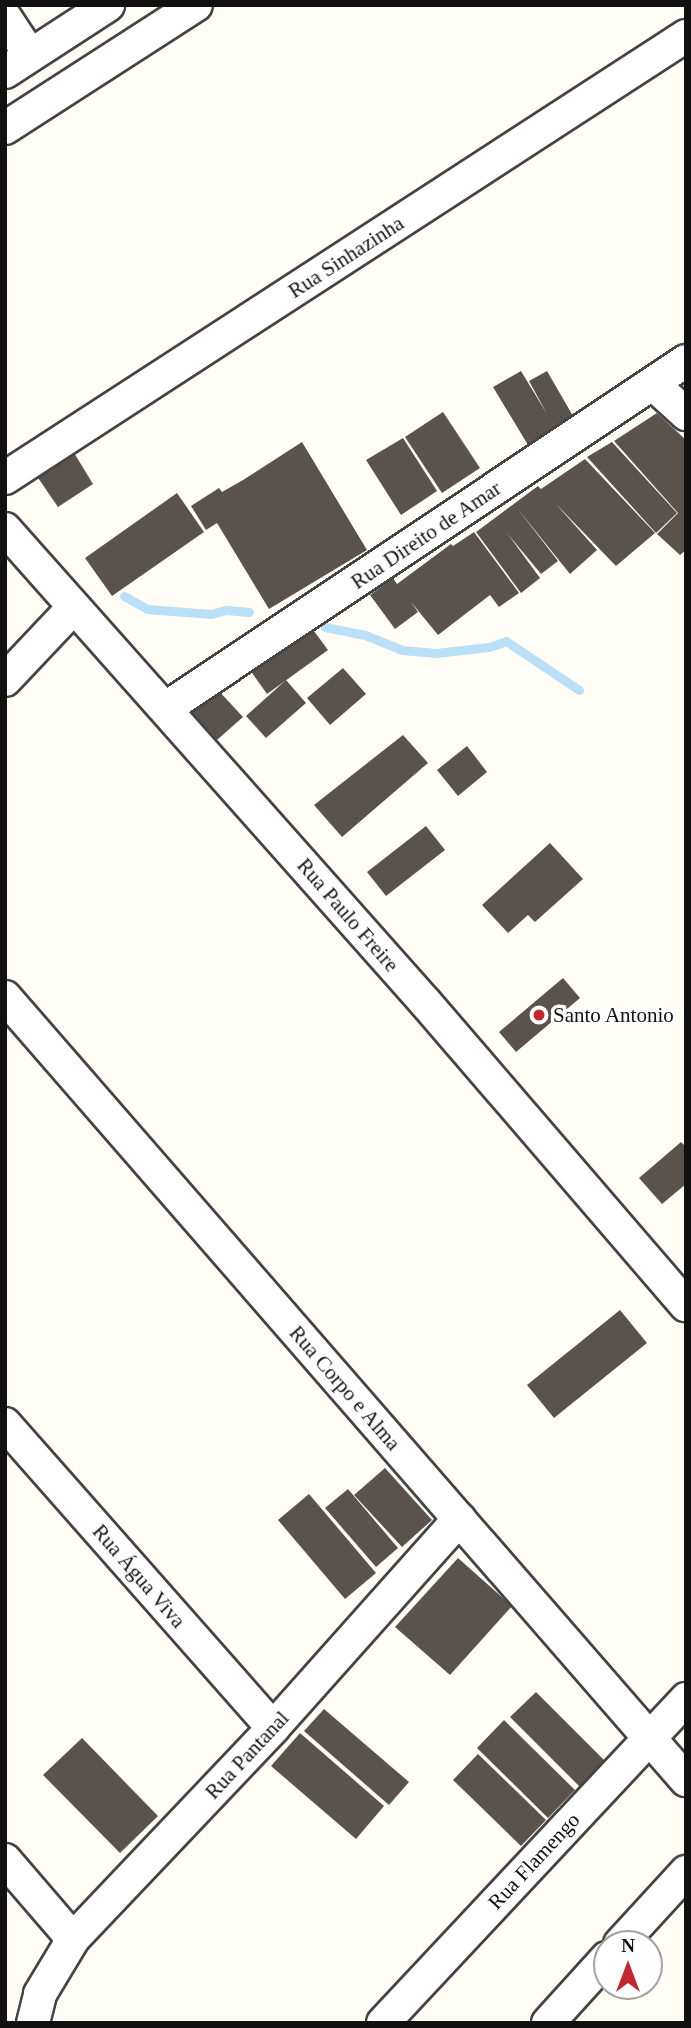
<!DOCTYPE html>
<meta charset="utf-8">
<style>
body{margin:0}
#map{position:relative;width:691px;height:2028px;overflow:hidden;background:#fffdf5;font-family:Georgia,serif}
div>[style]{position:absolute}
.stream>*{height:9px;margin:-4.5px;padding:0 4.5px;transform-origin:4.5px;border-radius:4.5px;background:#b9e0f7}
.building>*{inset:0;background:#5a524d}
.roads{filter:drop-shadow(2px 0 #444) drop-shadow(-2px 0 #444) drop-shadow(0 2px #444) drop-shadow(0 -2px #444)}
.street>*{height:32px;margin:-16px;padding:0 16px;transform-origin:16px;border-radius:16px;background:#fff}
.dots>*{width:19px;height:19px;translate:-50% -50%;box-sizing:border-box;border:4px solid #fff;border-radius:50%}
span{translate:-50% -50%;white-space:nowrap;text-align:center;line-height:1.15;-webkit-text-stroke:7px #fff;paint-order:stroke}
.street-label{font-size:21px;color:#111}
.poi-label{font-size:21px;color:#111}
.left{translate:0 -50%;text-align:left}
.frame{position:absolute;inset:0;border:7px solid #111;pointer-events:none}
.north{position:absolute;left:593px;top:1930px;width:70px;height:70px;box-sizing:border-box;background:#fff;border:2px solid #a0a0a0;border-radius:50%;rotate:0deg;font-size:19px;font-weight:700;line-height:28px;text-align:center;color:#111}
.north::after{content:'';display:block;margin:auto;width:24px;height:32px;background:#c4262e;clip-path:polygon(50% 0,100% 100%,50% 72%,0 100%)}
</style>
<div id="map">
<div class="stream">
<div style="left:124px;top:596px;width:26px;rotate:29deg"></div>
<div style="left:147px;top:609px;width:64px;rotate:4.5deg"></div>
<div style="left:211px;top:614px;width:16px;rotate:-15deg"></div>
<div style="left:226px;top:610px;width:23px;rotate:5deg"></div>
<div style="left:325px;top:627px;width:41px;rotate:11.3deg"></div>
<div style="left:365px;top:635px;width:40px;rotate:22deg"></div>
<div style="left:402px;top:650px;width:34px;rotate:5deg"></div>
<div style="left:436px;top:653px;width:53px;rotate:-6.5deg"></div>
<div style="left:489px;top:647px;width:18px;rotate:-19deg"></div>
<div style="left:506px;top:641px;width:88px;rotate:33.9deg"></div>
</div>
<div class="building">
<div style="clip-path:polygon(521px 371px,547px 414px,529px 381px,547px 371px,573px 416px,528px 445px,493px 387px)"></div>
<div style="clip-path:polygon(443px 412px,480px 468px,442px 493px,405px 437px)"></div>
<div style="clip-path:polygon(657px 413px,686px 440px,686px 550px,680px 555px,657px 534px,678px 513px,614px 441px)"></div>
<div style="clip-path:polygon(403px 438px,437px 491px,401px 515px,366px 460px)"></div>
<div style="clip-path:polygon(302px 442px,367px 550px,269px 609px,217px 523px,206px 530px,191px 506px,219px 488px,222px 492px,243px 480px)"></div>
<div style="clip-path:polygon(612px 442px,677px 513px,656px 533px,587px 457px)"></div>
<div style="clip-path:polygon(71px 448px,93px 484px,58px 507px,34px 472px)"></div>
<div style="clip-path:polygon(585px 459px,655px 533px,616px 566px,555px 503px,597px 550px,570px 574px,517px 508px,558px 561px,541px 574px,507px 533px,540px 578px,521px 593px,476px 532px,538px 486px,541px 489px)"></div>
<div style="clip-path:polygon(177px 493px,204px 532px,112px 596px,85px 558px)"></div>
<div style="clip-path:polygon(474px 532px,519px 593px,499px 607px,490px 595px,438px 635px,411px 602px,418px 612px,395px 629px,370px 595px,393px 578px,397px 584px,451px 544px,453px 546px)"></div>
<div style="clip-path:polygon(311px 627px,328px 650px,267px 694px,250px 670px)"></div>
<div style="clip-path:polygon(343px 668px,366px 694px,330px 725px,307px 698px)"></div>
<div style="clip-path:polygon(286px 680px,306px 703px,266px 738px,246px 716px)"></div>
<div style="clip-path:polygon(217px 689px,243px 717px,217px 740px,192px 713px)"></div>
<div style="clip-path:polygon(403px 735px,428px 763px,342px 837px,314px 805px)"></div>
<div style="clip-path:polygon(467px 746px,487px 772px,458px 796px,437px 770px)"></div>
<div style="clip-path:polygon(426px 826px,445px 850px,386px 896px,367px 872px)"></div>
<div style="clip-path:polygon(550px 843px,583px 879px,535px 922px,528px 915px,508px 933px,482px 905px)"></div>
<div style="clip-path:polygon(563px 978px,580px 998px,516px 1052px,499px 1032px)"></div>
<div style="clip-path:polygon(681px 1142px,686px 1147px,686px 1184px,662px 1204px,639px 1178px)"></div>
<div style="clip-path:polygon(620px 1310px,647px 1343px,554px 1418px,527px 1385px)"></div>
<div style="clip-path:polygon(385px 1468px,432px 1520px,402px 1547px,354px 1495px)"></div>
<div style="clip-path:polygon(348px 1489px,398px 1548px,376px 1567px,325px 1508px)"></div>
<div style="clip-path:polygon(309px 1494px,376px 1573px,345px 1599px,278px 1520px)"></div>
<div style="clip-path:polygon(458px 1558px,512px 1606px,450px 1675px,395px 1627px)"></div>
<div style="clip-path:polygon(536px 1692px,606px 1762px,580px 1787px,510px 1717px)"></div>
<div style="clip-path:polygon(324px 1709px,409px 1782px,389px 1805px,304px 1731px)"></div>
<div style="clip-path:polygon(504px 1720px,575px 1790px,548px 1818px,477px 1748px)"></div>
<div style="clip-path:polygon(300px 1733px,384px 1806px,356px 1839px,271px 1766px)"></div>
<div style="clip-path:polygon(82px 1738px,158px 1816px,120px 1853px,43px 1775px)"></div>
<div style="clip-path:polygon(478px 1754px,546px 1820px,521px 1846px,453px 1780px)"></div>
</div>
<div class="roads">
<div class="street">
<div style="left:5px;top:17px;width:45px;rotate:56.7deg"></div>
<div style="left:5px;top:72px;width:123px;rotate:-33deg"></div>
<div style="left:5px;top:128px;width:227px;rotate:-32.8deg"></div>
<div style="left:653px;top:384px;width:45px;rotate:42.3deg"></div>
<div style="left:5px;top:478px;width:812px;rotate:-32.99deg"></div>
<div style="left:5px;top:529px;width:633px;rotate:48.4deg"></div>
<div style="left:425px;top:1002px;width:400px;rotate:49.3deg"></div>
<div style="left:5px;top:680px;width:99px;rotate:-46.6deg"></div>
<div style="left:166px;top:708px;width:625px;rotate:-33.72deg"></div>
<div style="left:5px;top:997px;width:1038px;rotate:48.99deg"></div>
<div style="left:5px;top:1424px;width:405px;rotate:48.6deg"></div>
<div style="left:5px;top:1860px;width:104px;rotate:49.3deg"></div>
<div style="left:620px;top:1944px;width:98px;rotate:-47.5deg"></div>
<div style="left:33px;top:2023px;width:30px;rotate:-76deg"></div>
<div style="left:40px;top:1994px;width:64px;rotate:-59deg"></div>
<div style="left:73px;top:1939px;width:291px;rotate:-46.5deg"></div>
<div style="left:273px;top:1728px;width:280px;rotate:-48.3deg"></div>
<div style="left:383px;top:2023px;width:444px;rotate:-46.9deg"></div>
<div style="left:548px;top:2023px;width:88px;rotate:-47.8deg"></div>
</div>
</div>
<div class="dots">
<div style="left:539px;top:1015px;background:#c4262e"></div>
</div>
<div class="street-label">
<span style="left:346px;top:257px;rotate:-33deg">Rua Sinhazinha</span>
<span style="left:426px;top:535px;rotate:-34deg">Rua Direito de Amar</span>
<span style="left:348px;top:915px;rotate:49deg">Rua Paulo Freire</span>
<span style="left:345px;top:1388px;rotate:49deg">Rua Corpo e Alma</span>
<span style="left:139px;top:1576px;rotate:49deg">Rua Água Viva</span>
<span style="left:247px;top:1755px;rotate:-47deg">Rua Pantanal</span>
<span style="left:534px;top:1861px;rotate:-47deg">Rua Flamengo</span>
</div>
<div class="poi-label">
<span class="left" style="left:553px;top:1015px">Santo Antonio</span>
</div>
<div class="frame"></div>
<div class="north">N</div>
</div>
